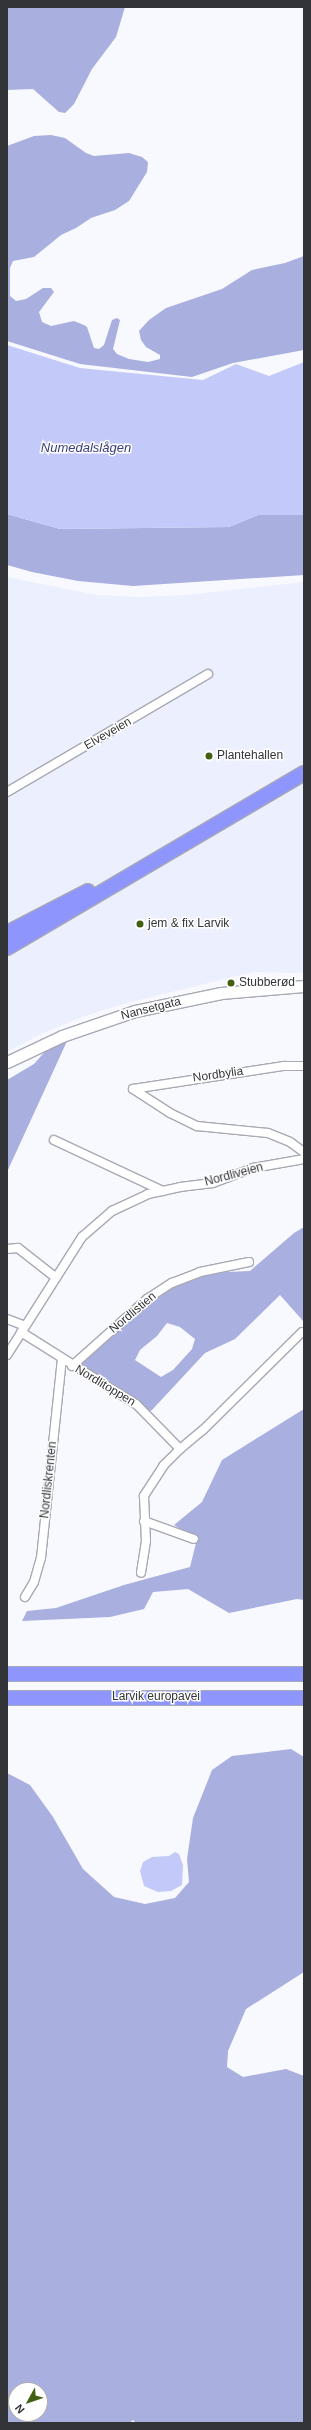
<!DOCTYPE html>
<meta charset="utf-8">
<style>
body{margin:0}
#map{position:relative;width:311px;height:2430px;overflow:hidden;background:#f8f9fe;font-family:Arial,sans-serif}
div>[style]{position:absolute}
.built>*{inset:0;background:#eceffe}
.forest>*{inset:0;background:#a9afde}
.water>*{inset:0;background:#c3caf9}
.roads{filter:drop-shadow(1px 0 #a7a9b4) drop-shadow(-1px 0 #a7a9b4) drop-shadow(0 1px #a7a9b4) drop-shadow(0 -1px #a7a9b4)}
.street>*{height:8px;margin:-4px;padding:0 4px;transform-origin:4px;border-radius:4px;background:#fff}
.secondary>*{height:11px;margin:-5.5px;padding:0 5.5px;transform-origin:5.5px;border-radius:5.5px;background:#fff}
.highway>*{height:14px;margin:-7px;padding:0 7px;transform-origin:7px;border-radius:7px;background:#8e96fe}
.dots>*{width:11px;height:11px;translate:-50% -50%;box-sizing:border-box;border:2px solid #fff;border-radius:50%}
span{translate:-50% -50%;white-space:nowrap;text-align:center;line-height:1.15;-webkit-text-stroke:3px #fff;paint-order:stroke}
.street-label{font-size:12px;color:#333438}
.poi-label{font-size:12px;color:#333438}
.left{translate:0 -50%;text-align:left}
.water-label{font-size:13px;color:#3a3e78;font-style:italic}
.frame{position:absolute;inset:0;border:8px solid #333438;pointer-events:none}
.north{position:absolute;left:8px;top:2382px;width:40px;height:40px;box-sizing:border-box;background:#fff;border:1px solid #adaeaf;border-radius:50%;rotate:230deg;font-size:11px;font-weight:700;line-height:16px;text-align:center;color:#333438}
.north::after{content:'';display:block;margin:auto;width:14px;height:18px;background:#436012;clip-path:polygon(50% 0,100% 100%,50% 72%,0 100%)}
</style>
<div id="map">
<div class="built">
<div style="clip-path:polygon(7px 577px,97px 595px,140px 597px,185px 595px,304px 582px,304px 973px,253px 972px,127px 1003px,82px 1017px,41px 1034px,7px 1052px)"></div>
</div>
<div class="forest">
<div style="clip-path:polygon(7px 7px,125px 7px,116px 37px,92px 69px,74px 104px,65px 113px,59px 112px,33px 89px,7px 90px)"></div>
<div style="clip-path:polygon(51px 135px,65px 138px,86px 153px,94px 156px,129px 153px,142px 157px,148px 162px,147px 172px,129px 201px,115px 210px,91px 218px,76px 228px,61px 235px,34px 257px,13px 261px,10px 268px,10px 296px,16px 301px,26px 299px,43px 288px,51px 288px,54px 292px,39px 312px,42px 322px,51px 326px,74px 321px,84px 325px,87px 327px,94px 348px,99px 349px,104px 345px,112px 320px,117px 318px,120px 320px,113px 349px,117px 354px,129px 359px,148px 362px,160px 359px,160px 355px,146px 347px,141px 340px,139px 331px,149px 320px,166px 308px,222px 289px,252px 270px,285px 263px,304px 256px,304px 350px,233px 363px,192px 377px,80px 364px,7px 341px,7px 146px,34px 136px)"></div>
<div style="clip-path:polygon(7px 514px,60px 529px,229px 527px,258px 515px,304px 515px,304px 575px,133px 586px,78px 581px,32px 572px,7px 565px)"></div>
<div style="clip-path:polygon(68px 1039px,7px 1172px,7px 1080px,34px 1064px,49px 1047px)"></div>
<div style="clip-path:polygon(evenodd,304px 1227px,304px 1322px,280px 1295px,235px 1339px,205px 1353px,151px 1411px,77px 1364px,165px 1288px,204px 1273px,250px 1271px,294px 1233px,304px 1227px,167px 1323px,180px 1327px,195px 1339px,192px 1349px,173px 1370px,161px 1377px,135px 1360px,140px 1350px,157px 1336px,167px 1323px)"></div>
<div style="clip-path:polygon(304px 1409px,304px 1600px,297px 1599px,229px 1613px,188px 1589px,153px 1592px,144px 1609px,110px 1617px,22px 1621px,27px 1611px,56px 1608px,124px 1585px,190px 1567px,197px 1539px,174px 1525px,202px 1502px,222px 1460px)"></div>
<div style="clip-path:polygon(evenodd,291px 1749px,304px 1757px,304px 1972px,246px 2009px,228px 2051px,227px 2067px,243px 2077px,286px 2069px,304px 2076px,304px 2423px,136px 2423px,133px 2420px,129px 2423px,7px 2423px,7px 1773px,30px 1785px,53px 1817px,83px 1869px,114px 1897px,145px 1904px,175px 1898px,189px 1882px,187px 1859px,193px 1818px,212px 1770px,232px 1756px,291px 1749px,16px 2390px,40px 2390px,40px 2414px,16px 2414px,16px 2390px)"></div>
</div>
<div class="water">
<div style="clip-path:polygon(7px 345px,80px 368px,203px 380px,236px 364px,269px 376px,304px 362px,304px 515px,258px 515px,229px 527px,60px 529px,7px 514px)"></div>
<div style="clip-path:polygon(175px 1852px,179px 1854px,183px 1865px,182px 1885px,171px 1891px,158px 1892px,144px 1886px,140px 1871px,143px 1862px,152px 1857px,169px 1856px)"></div>
</div>
<div class="roads">
<div class="street">
<div style="left:7px;top:792px;width:233px;rotate:-30.4deg"></div>
<div style="left:133px;top:1089px;width:44px;rotate:33deg"></div>
<div style="left:170px;top:1113px;width:30px;rotate:26deg"></div>
<div style="left:197px;top:1126px;width:71px;rotate:5.6deg"></div>
<div style="left:268px;top:1133px;width:24px;rotate:22deg"></div>
<div style="left:290px;top:1142px;width:17px;rotate:36deg"></div>
<div style="left:133px;top:1089px;width:153px;rotate:-8.7deg"></div>
<div style="left:284px;top:1066px;width:20px"></div>
<div style="left:54px;top:1140px;width:120px;rotate:25.1deg"></div>
<div style="left:7px;top:1249px;width:11px;rotate:-5deg"></div>
<div style="left:18px;top:1248px;width:47px;rotate:38.1deg"></div>
<div style="left:7px;top:1319px;width:19px;rotate:21deg"></div>
<div style="left:21px;top:1332px;width:136px;rotate:32.1deg"></div>
<div style="left:136px;top:1404px;width:63px;rotate:45.6deg"></div>
<div style="left:180px;top:1449px;width:23px;rotate:135deg"></div>
<div style="left:164px;top:1465px;width:37px;rotate:123deg"></div>
<div style="left:144px;top:1496px;width:45px;rotate:87.5deg"></div>
<div style="left:146px;top:1541px;width:32px;rotate:99deg"></div>
<div style="left:7px;top:1355px;width:140px;rotate:-57.6deg"></div>
<div style="left:82px;top:1237px;width:40px;rotate:-41deg"></div>
<div style="left:112px;top:1211px;width:40px;rotate:-25deg"></div>
<div style="left:148px;top:1194px;width:33px;rotate:-12deg"></div>
<div style="left:180px;top:1187px;width:33px;rotate:-7deg"></div>
<div style="left:213px;top:1183px;width:43px;rotate:-20.6deg"></div>
<div style="left:253px;top:1168px;width:52px;rotate:-10deg"></div>
<div style="left:72px;top:1366px;width:101px;rotate:-41.8deg"></div>
<div style="left:147px;top:1299px;width:30px;rotate:-33deg"></div>
<div style="left:172px;top:1283px;width:30px;rotate:-21deg"></div>
<div style="left:200px;top:1272px;width:50px;rotate:-11.5deg"></div>
<div style="left:180px;top:1449px;width:30px;rotate:-40deg"></div>
<div style="left:203px;top:1430px;width:139px;rotate:-44.7deg"></div>
<div style="left:144px;top:1521px;width:53px;rotate:19.8deg"></div>
<div style="left:25px;top:1597px;width:17px;rotate:-59deg"></div>
<div style="left:34px;top:1582px;width:25px;rotate:-74deg"></div>
<div style="left:41px;top:1558px;width:200px;rotate:-84deg"></div>
</div>
<div class="secondary">
<div style="left:7px;top:1062px;width:61px;rotate:-25.3deg"></div>
<div style="left:62px;top:1036px;width:77px;rotate:-18.9deg"></div>
<div style="left:135px;top:1011px;width:88px;rotate:-11.8deg"></div>
<div style="left:221px;top:993px;width:83px;rotate:-4.8deg"></div>
</div>
<div class="highway">
<div style="left:7px;top:933px;width:91px;rotate:-27.4deg"></div>
<div style="left:7px;top:948px;width:345px;rotate:-30.5deg"></div>
<div style="left:7px;top:1674px;width:297px"></div>
<div style="left:7px;top:1698px;width:297px"></div>
</div>
</div>
<div class="dots">
<div style="left:209px;top:756px;background:#436012"></div>
<div style="left:140px;top:924px;background:#436012"></div>
<div style="left:231px;top:983px;background:#436012"></div>
</div>
<div class="street-label">
<span style="left:108px;top:734px;rotate:-30deg">Elveveien</span>
<span style="left:151px;top:1009px;rotate:-14deg">Nansetgata</span>
<span style="left:218px;top:1075px;rotate:-8deg">Nordbylia</span>
<span style="left:234px;top:1175px;rotate:-15deg">Nordliveien</span>
<span style="left:133px;top:1313px;rotate:-40deg">Nordlistien</span>
<span style="left:105px;top:1386px;rotate:31deg">Nordlitoppen</span>
<span style="left:49px;top:1480px;rotate:-84deg">Nordliskrenten</span>
<span style="left:156px;top:1697px">Larvik europavei</span>
</div>
<div class="poi-label">
<span class="left" style="left:217px;top:756px">Plantehallen</span>
<span class="left" style="left:148px;top:924px">jem &amp; fix Larvik</span>
<span class="left" style="left:239px;top:983px">Stubberød</span>
</div>
<div class="water-label">
<span style="left:86px;top:448px">Numedalslågen</span>
</div>
<div class="frame"></div>
<div class="north">N</div>
</div>
